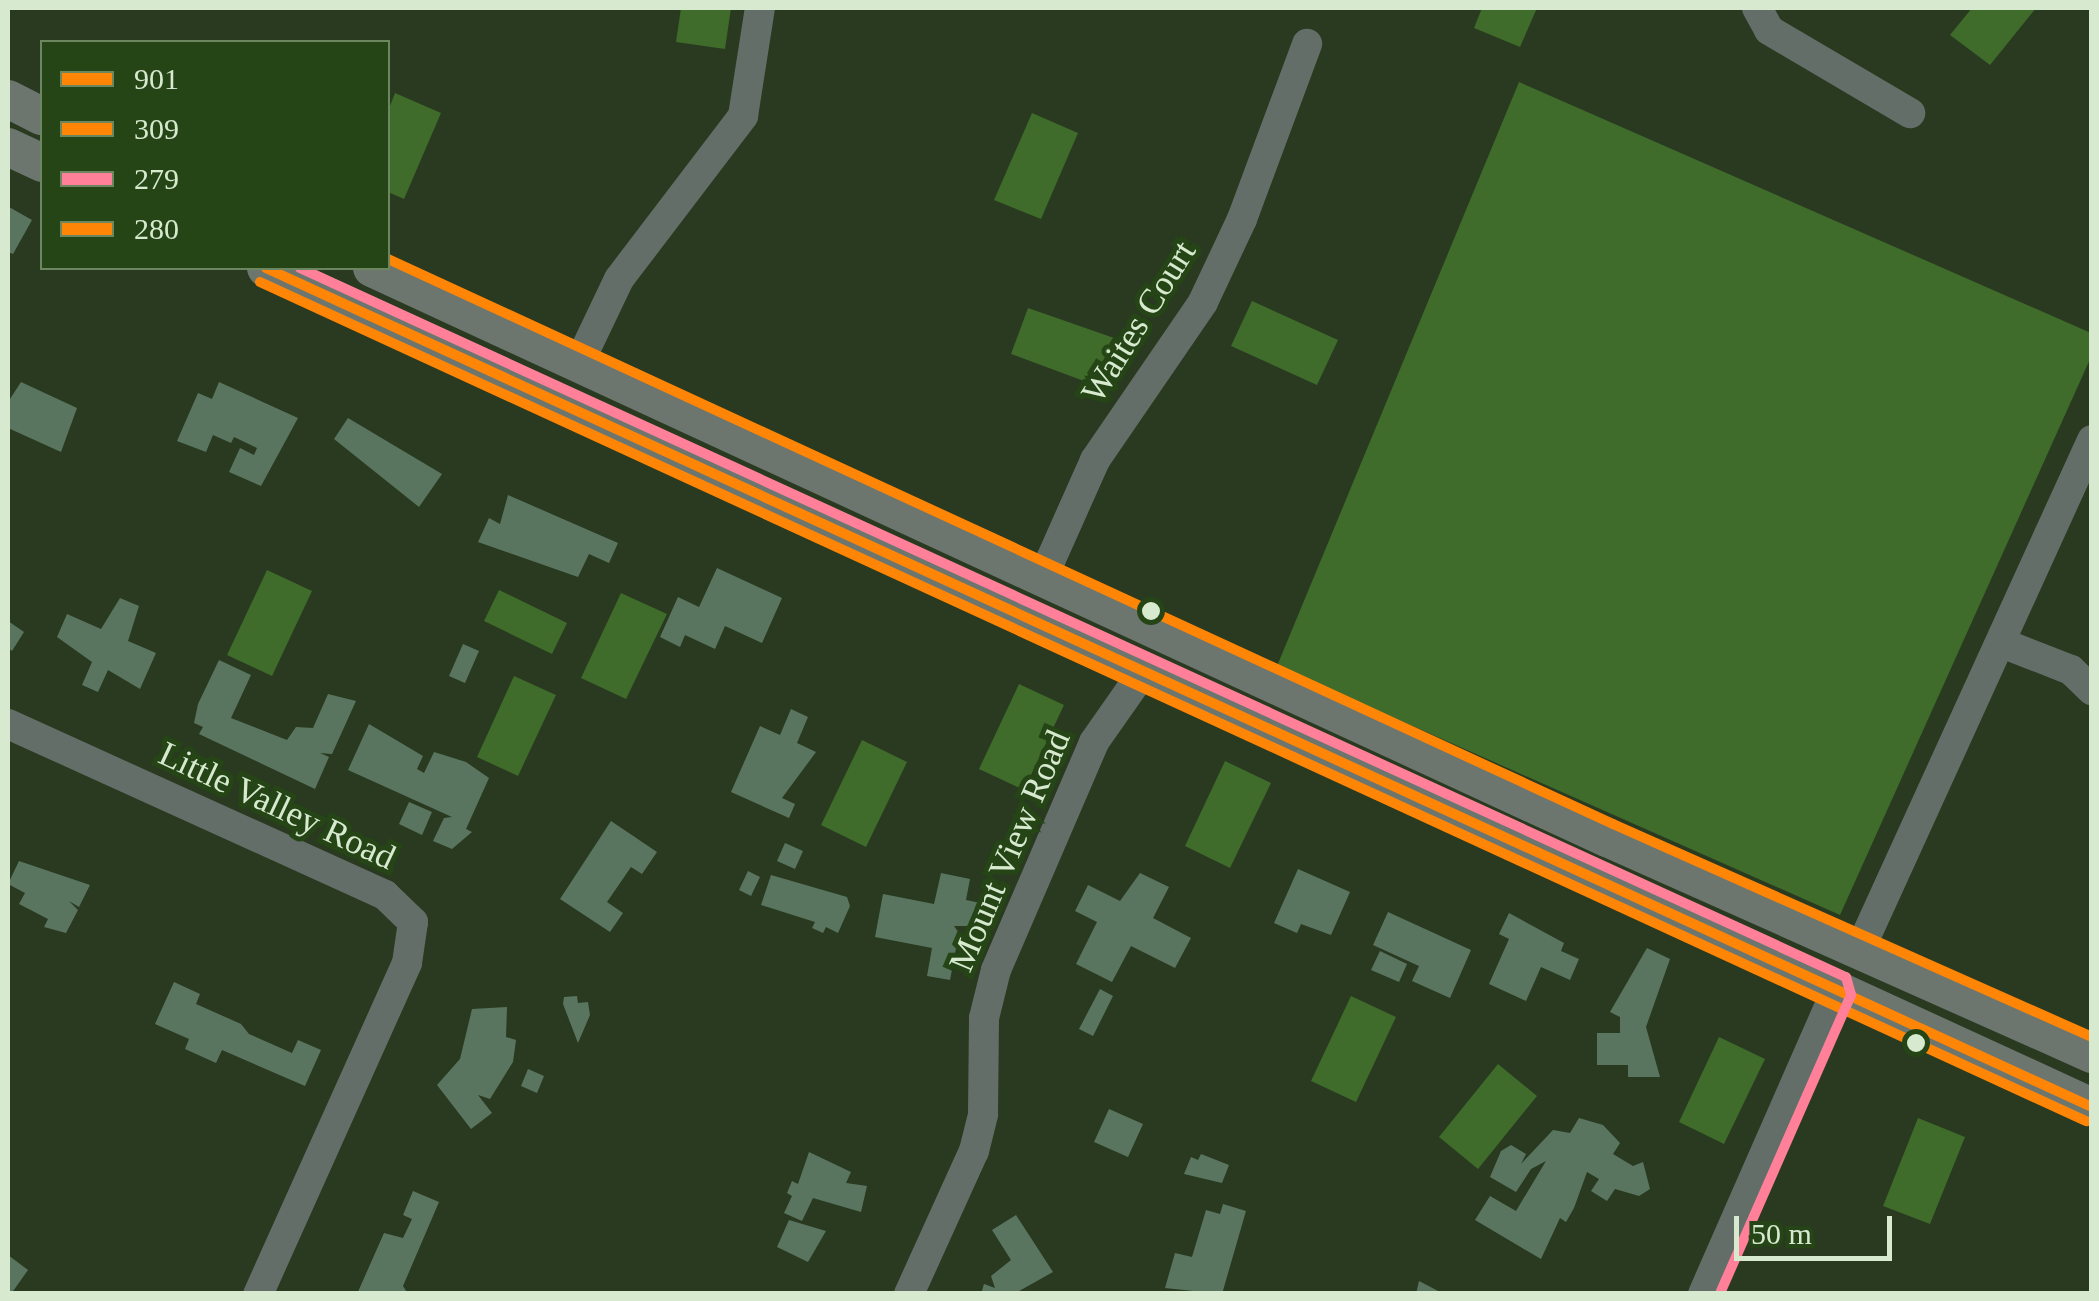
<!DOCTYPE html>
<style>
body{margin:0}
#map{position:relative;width:2099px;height:1301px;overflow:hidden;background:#293a20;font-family:Georgia,serif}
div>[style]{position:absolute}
.green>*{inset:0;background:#3f6b2b}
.building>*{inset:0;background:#5a755f}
.minor>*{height:30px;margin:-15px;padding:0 15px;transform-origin:15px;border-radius:15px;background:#646e68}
.major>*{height:38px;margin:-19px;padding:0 19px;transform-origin:19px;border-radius:19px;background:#6c766f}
.bus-1>*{height:10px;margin:-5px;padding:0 5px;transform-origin:5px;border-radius:5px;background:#ff8506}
.bus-2>*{height:10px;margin:-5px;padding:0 5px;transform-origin:5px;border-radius:5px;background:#ff8506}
.bus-3>*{height:10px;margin:-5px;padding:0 5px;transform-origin:5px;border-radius:5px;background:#ff8098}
.bus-4>*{height:10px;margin:-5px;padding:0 5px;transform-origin:5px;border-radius:5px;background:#ff8506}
.dots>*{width:28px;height:28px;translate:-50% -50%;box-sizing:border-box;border:5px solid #254516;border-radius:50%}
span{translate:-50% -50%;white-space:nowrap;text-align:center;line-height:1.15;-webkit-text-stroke:10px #254516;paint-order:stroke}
.street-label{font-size:35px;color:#d7ead0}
.frame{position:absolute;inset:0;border:10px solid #d7ead0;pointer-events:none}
.legend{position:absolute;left:40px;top:40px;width:350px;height:230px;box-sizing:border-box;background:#254516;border:2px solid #6c8760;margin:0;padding:12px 18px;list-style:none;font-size:30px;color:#d7ead0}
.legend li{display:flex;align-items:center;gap:20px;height:50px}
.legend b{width:50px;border:2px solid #6c8760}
.scale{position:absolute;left:1734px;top:1216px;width:158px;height:45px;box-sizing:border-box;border:5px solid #d7ead0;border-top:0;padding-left:12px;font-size:30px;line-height:35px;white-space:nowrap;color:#d7ead0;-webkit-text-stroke:8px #254516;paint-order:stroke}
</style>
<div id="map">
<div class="green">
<div style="clip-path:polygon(681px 8px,731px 8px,725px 49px,676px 42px)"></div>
<div style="clip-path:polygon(1482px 8px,1537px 8px,1520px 47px,1474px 28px)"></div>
<div style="clip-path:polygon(1972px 8px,2036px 8px,1990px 65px,1950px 35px)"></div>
<div style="clip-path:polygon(1519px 82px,2091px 333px,2091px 357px,1840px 915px,1277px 666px)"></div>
<div style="clip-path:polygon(395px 93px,441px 113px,404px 199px,388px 192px,388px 111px)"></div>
<div style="clip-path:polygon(1032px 113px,1078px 133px,1041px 219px,994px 200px)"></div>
<div style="clip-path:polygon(1252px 301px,1338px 340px,1317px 385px,1231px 346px)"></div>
<div style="clip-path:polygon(1028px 308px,1117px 339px,1100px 387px,1011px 354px)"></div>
<div style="clip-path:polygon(267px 570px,312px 591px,272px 676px,227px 655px)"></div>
<div style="clip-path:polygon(499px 590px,567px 623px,552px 654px,484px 621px)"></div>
<div style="clip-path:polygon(621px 593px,667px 614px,626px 699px,581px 678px)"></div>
<div style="clip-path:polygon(514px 676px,556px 695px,518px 776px,477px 757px)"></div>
<div style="clip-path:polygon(1019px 684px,1064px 705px,1024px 790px,979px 769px)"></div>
<div style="clip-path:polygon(862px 740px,907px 762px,866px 847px,821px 825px)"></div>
<div style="clip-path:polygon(1225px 761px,1271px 783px,1230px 868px,1185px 846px)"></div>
<div style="clip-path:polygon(1351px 996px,1396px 1017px,1356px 1102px,1311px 1081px)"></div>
<div style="clip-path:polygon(1719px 1037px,1765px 1059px,1724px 1144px,1679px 1122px)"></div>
<div style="clip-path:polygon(1498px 1064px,1537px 1096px,1478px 1169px,1439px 1137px)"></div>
<div style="clip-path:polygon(1918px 1118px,1965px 1137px,1930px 1224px,1883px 1206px)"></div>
</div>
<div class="building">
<div style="clip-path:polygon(9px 207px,32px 220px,13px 254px,8px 252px)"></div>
<div style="clip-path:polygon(21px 382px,77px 408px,61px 452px,8px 428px,8px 402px)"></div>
<div style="clip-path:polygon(219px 382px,298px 418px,261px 486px,229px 472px,240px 448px,254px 455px,257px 448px,234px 437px,231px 443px,213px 435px,206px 452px,177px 441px,198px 393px,212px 399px)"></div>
<div style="clip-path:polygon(348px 418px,442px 474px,419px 507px,334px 439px)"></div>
<div style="clip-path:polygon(508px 495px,618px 543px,609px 563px,589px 554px,578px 577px,478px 542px,489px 518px,500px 524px)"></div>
<div style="clip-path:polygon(717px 568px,782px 598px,762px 643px,725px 626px,715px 649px,685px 635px,680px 647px,660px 637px,678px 597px,699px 607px)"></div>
<div style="clip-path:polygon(120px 598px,139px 606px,128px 641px,156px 653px,140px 689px,108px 670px,98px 692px,82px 685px,92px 662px,57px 637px,67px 614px,101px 629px)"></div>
<div style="clip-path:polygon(8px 621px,24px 632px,12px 651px,8px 648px)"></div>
<div style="clip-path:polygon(463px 644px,479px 651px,465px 683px,449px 676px)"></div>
<div style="clip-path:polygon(219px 660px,251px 675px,231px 718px,287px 740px,296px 727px,313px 728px,328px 694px,356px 701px,332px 754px,320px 753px,329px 757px,315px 789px,199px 734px,203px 727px,194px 723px,198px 704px)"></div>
<div style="clip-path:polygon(791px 709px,808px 717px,797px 743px,816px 752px,782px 798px,795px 804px,789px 818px,731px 792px,760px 726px,780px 735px)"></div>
<div style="clip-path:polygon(369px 724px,423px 756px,417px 769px,424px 773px,434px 752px,466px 762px,489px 778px,466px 829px,472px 832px,452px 849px,433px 841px,444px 818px,452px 817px,348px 770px)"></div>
<div style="clip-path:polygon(409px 802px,432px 812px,422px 835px,399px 824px)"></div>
<div style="clip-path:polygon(611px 821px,657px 852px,642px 874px,631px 867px,607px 902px,623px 913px,610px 932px,560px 899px)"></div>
<div style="clip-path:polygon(785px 843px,803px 851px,795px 869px,777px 861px)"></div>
<div style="clip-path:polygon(19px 861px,90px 885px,79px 907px,69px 901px,78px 910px,66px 933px,44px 927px,48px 919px,19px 904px,25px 893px,8px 884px)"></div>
<div style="clip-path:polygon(1298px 869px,1350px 892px,1331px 935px,1301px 924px,1297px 933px,1274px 923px)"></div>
<div style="clip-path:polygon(748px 871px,760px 877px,751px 896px,739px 890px)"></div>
<div style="clip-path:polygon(941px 873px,970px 879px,966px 900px,985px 904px,981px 926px,954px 926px,959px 933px,950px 980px,927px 976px,932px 948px,875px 937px,883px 894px,934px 904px)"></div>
<div style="clip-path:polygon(1140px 873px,1169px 887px,1153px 918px,1191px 938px,1175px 968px,1131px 946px,1112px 982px,1076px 964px,1097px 922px,1075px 911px,1088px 885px,1120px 901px)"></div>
<div style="clip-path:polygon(771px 875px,847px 897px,850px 906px,838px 933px,826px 927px,823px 933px,812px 928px,815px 922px,761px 905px)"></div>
<div style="clip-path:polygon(1388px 912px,1471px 950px,1450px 998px,1412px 981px,1419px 966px,1373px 945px)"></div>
<div style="clip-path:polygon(1509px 913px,1564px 943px,1561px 951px,1579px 959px,1570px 980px,1541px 967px,1526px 1001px,1489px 984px,1509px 939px,1499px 934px)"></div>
<div style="clip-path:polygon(1647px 948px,1670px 959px,1646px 1027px,1660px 1077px,1628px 1077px,1628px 1065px,1597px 1065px,1597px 1033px,1620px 1033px,1620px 1017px,1610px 1012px)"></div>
<div style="clip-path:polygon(1380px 951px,1407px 964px,1399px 982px,1371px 970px)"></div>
<div style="clip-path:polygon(174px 982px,200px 994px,196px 1004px,241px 1024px,249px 1034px,292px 1053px,298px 1040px,321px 1050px,305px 1086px,222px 1050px,216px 1063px,185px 1049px,189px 1039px,155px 1024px)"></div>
<div style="clip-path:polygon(1100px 989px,1113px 996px,1093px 1036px,1079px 1029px)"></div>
<div style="clip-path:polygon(577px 996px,578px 1003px,588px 1002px,590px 1015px,578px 1043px,563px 1004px,564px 997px)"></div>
<div style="clip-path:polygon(507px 1007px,506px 1037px,516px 1040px,513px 1062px,490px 1099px,478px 1095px,492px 1113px,471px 1129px,437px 1085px,460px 1059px,472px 1009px)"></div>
<div style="clip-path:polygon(528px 1069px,544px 1076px,537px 1093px,521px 1086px)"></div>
<div style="clip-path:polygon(1109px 1109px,1143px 1124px,1128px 1157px,1094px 1142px)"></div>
<div style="clip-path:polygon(1579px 1118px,1603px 1125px,1620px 1143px,1613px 1154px,1633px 1166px,1643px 1162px,1650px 1189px,1639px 1196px,1615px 1189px,1607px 1201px,1591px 1191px,1599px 1179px,1587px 1172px,1574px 1208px,1566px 1222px,1560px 1218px,1541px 1259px,1475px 1220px,1490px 1196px,1516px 1211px,1546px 1161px,1531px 1169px,1516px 1192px,1490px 1177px,1501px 1151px,1511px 1145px,1526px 1154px,1521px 1164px,1553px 1130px,1570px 1133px)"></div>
<div style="clip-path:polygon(809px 1152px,851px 1172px,846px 1183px,867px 1186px,861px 1212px,813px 1198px,802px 1221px,784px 1213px,792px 1196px,787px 1193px,792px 1181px,798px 1184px)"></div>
<div style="clip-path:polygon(1201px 1154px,1229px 1165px,1222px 1183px,1184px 1174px,1191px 1157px,1198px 1160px)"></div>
<div style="clip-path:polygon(413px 1191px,439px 1202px,403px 1286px,408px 1294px,357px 1294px,384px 1233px,403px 1238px,412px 1219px,403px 1215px)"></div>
<div style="clip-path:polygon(1223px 1204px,1246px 1211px,1222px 1294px,1165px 1288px,1175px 1253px,1192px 1257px,1206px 1210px,1220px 1214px)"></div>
<div style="clip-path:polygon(1016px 1215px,1053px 1272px,1014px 1294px,981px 1294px,984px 1284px,995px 1288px,991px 1276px,1011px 1260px,992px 1230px)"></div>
<div style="clip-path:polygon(789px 1220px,826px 1231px,808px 1262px,777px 1247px)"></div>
<div style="clip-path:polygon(8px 1255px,28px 1270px,11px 1294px,8px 1292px)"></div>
<div style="clip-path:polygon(1419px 1281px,1444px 1294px,1416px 1294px)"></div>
</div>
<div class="minor">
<div style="left:1757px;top:8px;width:25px;rotate:61deg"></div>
<div style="left:1769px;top:30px;width:164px;rotate:30.5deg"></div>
<div style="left:579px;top:363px;width:93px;rotate:-64.5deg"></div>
<div style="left:619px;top:279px;width:205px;rotate:-52.7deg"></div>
<div style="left:743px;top:116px;width:109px;rotate:-81.1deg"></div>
<div style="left:1043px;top:577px;width:128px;rotate:-66deg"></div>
<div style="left:1095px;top:460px;width:191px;rotate:-55.6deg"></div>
<div style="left:1203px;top:302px;width:92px;rotate:-64.8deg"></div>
<div style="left:1242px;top:219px;width:187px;rotate:-69.6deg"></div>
<div style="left:2002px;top:643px;width:74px;rotate:21.4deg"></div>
<div style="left:2071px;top:670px;width:29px;rotate:44deg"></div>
<div style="left:8px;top:724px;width:414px;rotate:24.4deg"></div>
<div style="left:385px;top:895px;width:39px;rotate:44deg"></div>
<div style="left:413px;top:922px;width:41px;rotate:98.3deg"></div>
<div style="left:407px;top:963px;width:363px;rotate:114.2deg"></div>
<div style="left:1861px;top:947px;width:557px;rotate:-65.5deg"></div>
<div style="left:909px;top:1294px;width:157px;rotate:-65.6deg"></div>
<div style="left:974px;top:1151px;width:38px;rotate:-76deg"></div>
<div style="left:983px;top:1114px;width:96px;rotate:-89.4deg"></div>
<div style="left:984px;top:1018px;width:49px;rotate:-76deg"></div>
<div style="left:996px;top:970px;width:248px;rotate:-66.7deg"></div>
<div style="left:1094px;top:742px;width:82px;rotate:-55deg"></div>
<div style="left:1703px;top:1294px;width:333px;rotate:-66.3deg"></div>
</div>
<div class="major">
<div style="left:8px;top:99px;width:38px;rotate:27deg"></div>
<div style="left:8px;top:147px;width:38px;rotate:25deg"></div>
<div style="left:266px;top:268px;width:2010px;rotate:24.68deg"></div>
<div style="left:372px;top:268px;width:1360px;rotate:24.78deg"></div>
<div style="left:1607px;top:838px;width:531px;rotate:24.01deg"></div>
</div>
<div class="bus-1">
<div style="left:266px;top:268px;width:2010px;rotate:24.68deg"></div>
</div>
<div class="bus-2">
<div style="left:260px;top:282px;width:2010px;rotate:24.68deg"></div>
</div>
<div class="bus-3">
<div style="left:300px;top:268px;width:1701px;rotate:24.64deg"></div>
<div style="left:1846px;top:977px;width:19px;rotate:74deg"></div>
<div style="left:1851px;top:995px;width:326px;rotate:113.7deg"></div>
</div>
<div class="bus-4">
<div style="left:388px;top:259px;width:1349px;rotate:24.76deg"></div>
<div style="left:1613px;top:824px;width:524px;rotate:23.97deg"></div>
</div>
<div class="dots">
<div style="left:1151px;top:611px;background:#d7ead0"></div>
<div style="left:1916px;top:1043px;background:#d7ead0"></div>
</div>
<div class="street-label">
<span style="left:1139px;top:322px;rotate:-58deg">Waites Court</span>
<span style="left:277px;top:806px;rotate:25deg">Little Valley Road</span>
<span style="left:1010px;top:851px;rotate:-67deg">Mount View Road</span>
</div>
<div class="frame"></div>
<ul class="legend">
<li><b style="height:12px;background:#ff8506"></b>901</li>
<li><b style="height:12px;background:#ff8506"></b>309</li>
<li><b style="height:12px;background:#ff8098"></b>279</li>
<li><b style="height:12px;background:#ff8506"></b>280</li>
</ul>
<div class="scale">50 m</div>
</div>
